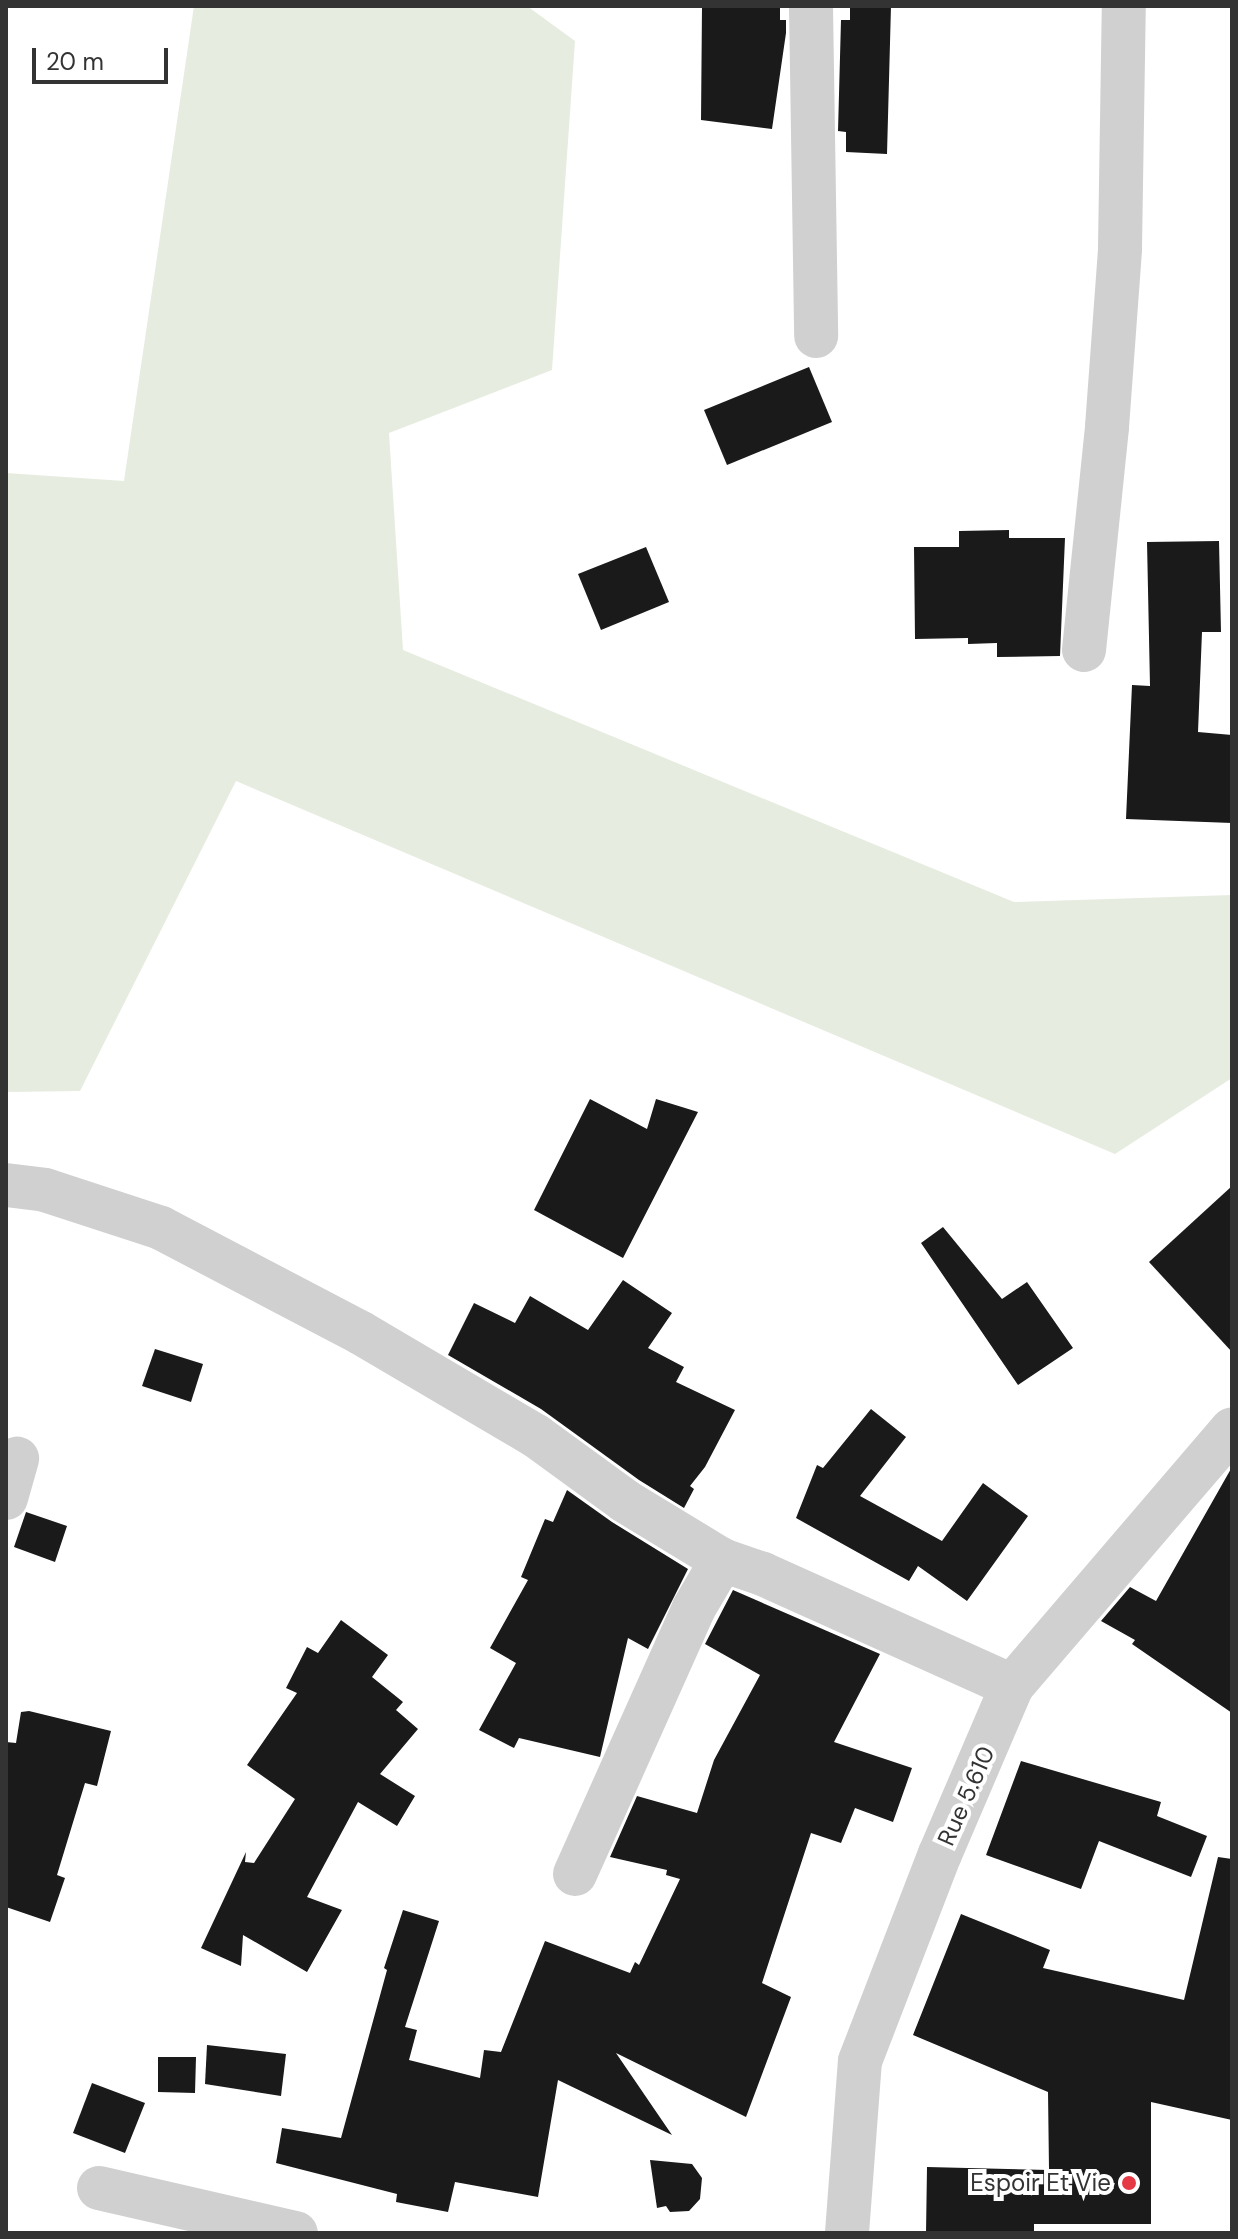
<!DOCTYPE html>
<style>
body{margin:0}
#map{position:relative;width:1238px;height:2239px;overflow:hidden;background:#fff;font-family:"DM Sans",sans-serif}
div>[style]{position:absolute}
.green>*{inset:0;background:#e6ecdf}
.building>*{inset:0;background:#1a1a1a}
.minor>*{height:44px;margin:-22px;padding:0 22px;transform-origin:22px;border-radius:22px;background:#d0d0d0}
.dots>*{width:22px;height:22px;translate:-50% -50%;box-sizing:border-box;border:4px solid #fff;border-radius:50%}
span{translate:-50% -50%;white-space:nowrap;text-align:center;line-height:1.15;-webkit-text-stroke:8px #fff;paint-order:stroke}
.street-label{font-size:24px;color:#333}
.poi-label{font-size:24px;color:#333}
.right{translate:-100% -50%;text-align:right}
.frame{position:absolute;inset:0;border:8px solid #333;pointer-events:none}
.scale{position:absolute;left:32px;top:48px;width:136px;height:36px;box-sizing:border-box;border:4px solid #333;border-top:0;padding-left:10px;font-size:24px;line-height:28px;white-space:nowrap;color:#333;-webkit-text-stroke:6px #fff;paint-order:stroke}
</style>
<div id="map">
<div class="green">
<div style="clip-path:polygon(194px 6px,527px 6px,575px 41px,552px 370px,389px 433px,403px 650px,1014px 902px,1232px 895px,1232px 1078px,1115px 1154px,236px 781px,80px 1091px,6px 1092px,6px 473px,124px 481px)"></div>
</div>
<div class="building">
<div style="clip-path:polygon(702px 6px,780px 6px,780px 20px,786px 20px,786px 33px,772px 129px,701px 120px)"></div>
<div style="clip-path:polygon(850px 6px,891px 6px,887px 154px,846px 152px,846px 132px,838px 131px,841px 20px,850px 20px)"></div>
<div style="clip-path:polygon(809px 367px,832px 422px,727px 465px,704px 410px)"></div>
<div style="clip-path:polygon(1009px 530px,1009px 538px,1065px 538px,1060px 656px,997px 657px,997px 643px,968px 644px,968px 638px,915px 639px,914px 547px,959px 547px,959px 531px)"></div>
<div style="clip-path:polygon(1219px 541px,1221px 632px,1202px 632px,1198px 732px,1232px 735px,1232px 823px,1126px 819px,1132px 685px,1150px 686px,1147px 542px)"></div>
<div style="clip-path:polygon(646px 547px,669px 602px,601px 630px,578px 574px)"></div>
<div style="clip-path:polygon(590px 1099px,647px 1129px,656px 1099px,698px 1112px,623px 1258px,534px 1210px)"></div>
<div style="clip-path:polygon(1232px 1186px,1232px 1352px,1149px 1262px)"></div>
<div style="clip-path:polygon(943px 1227px,1002px 1299px,1027px 1282px,1073px 1348px,1018px 1385px,921px 1243px)"></div>
<div style="clip-path:polygon(623px 1280px,672px 1313px,648px 1348px,684px 1367px,676px 1382px,735px 1410px,705px 1467px,690px 1486px,694px 1489px,684px 1508px,639px 1480px,541px 1409px,448px 1355px,474px 1303px,515px 1323px,530px 1296px,588px 1330px)"></div>
<div style="clip-path:polygon(155px 1349px,203px 1364px,191px 1402px,142px 1386px)"></div>
<div style="clip-path:polygon(871px 1409px,906px 1437px,860px 1496px,942px 1541px,983px 1483px,1028px 1516px,967px 1601px,918px 1566px,909px 1581px,796px 1518px,817px 1465px,823px 1468px)"></div>
<div style="clip-path:polygon(1232px 1467px,1232px 1713px,1132px 1644px,1135px 1640px,1101px 1621px,1130px 1587px,1156px 1601px)"></div>
<div style="clip-path:polygon(567px 1490px,612px 1522px,688px 1569px,648px 1649px,628px 1638px,600px 1757px,519px 1738px,514px 1748px,479px 1730px,516px 1663px,490px 1648px,528px 1580px,521px 1577px,545px 1519px,553px 1522px)"></div>
<div style="clip-path:polygon(26px 1512px,67px 1526px,55px 1562px,14px 1547px)"></div>
<div style="clip-path:polygon(733px 1590px,880px 1654px,834px 1742px,912px 1768px,893px 1822px,855px 1808px,841px 1843px,811px 1833px,762px 1983px,791px 1997px,746px 2117px,616px 2053px,672px 2135px,558px 2080px,538px 2197px,455px 2182px,448px 2212px,396px 2202px,397px 2194px,276px 2163px,282px 2128px,341px 2138px,387px 1970px,384px 1968px,403px 1910px,439px 1921px,405px 2027px,417px 2030px,409px 2060px,480px 2078px,484px 2050px,501px 2052px,545px 1941px,630px 1973px,635px 1962px,639px 1965px,680px 1879px,666px 1875px,667px 1870px,610px 1857px,637px 1796px,697px 1813px,714px 1760px,760px 1675px,705px 1644px)"></div>
<div style="clip-path:polygon(341px 1620px,388px 1655px,372px 1677px,403px 1702px,396px 1710px,418px 1729px,380px 1774px,415px 1796px,397px 1826px,358px 1802px,307px 1897px,342px 1910px,307px 1972px,243px 1935px,241px 1966px,201px 1948px,246px 1852px,245px 1862px,254px 1863px,295px 1799px,247px 1765px,297px 1693px,286px 1688px,307px 1647px,318px 1653px)"></div>
<div style="clip-path:polygon(29px 1711px,111px 1731px,97px 1786px,85px 1783px,57px 1875px,65px 1878px,50px 1922px,6px 1907px,6px 1742px,16px 1743px,21px 1712px)"></div>
<div style="clip-path:polygon(1021px 1761px,1161px 1802px,1157px 1816px,1207px 1836px,1191px 1877px,1099px 1841px,1081px 1889px,986px 1855px)"></div>
<div style="clip-path:polygon(1218px 1857px,1232px 1859px,1232px 2120px,1151px 2102px,1151px 2224px,1034px 2224px,1034px 2233px,926px 2233px,927px 2167px,1049px 2170px,1048px 2092px,913px 2035px,961px 1914px,1050px 1950px,1043px 1968px,1184px 2000px)"></div>
<div style="clip-path:polygon(207px 2045px,286px 2054px,281px 2096px,205px 2084px)"></div>
<div style="clip-path:polygon(158px 2057px,196px 2057px,195px 2093px,158px 2092px)"></div>
<div style="clip-path:polygon(92px 2083px,145px 2103px,125px 2153px,73px 2133px)"></div>
<div style="clip-path:polygon(650px 2160px,692px 2164px,702px 2178px,700px 2199px,689px 2211px,670px 2212px,666px 2206px,657px 2208px)"></div>
</div>
<div class="minor">
<div style="left:811px;top:6px;width:330px;rotate:89.1deg"></div>
<div style="left:1084px;top:650px;width:224px;rotate:-84.1deg"></div>
<div style="left:1107px;top:427px;width:179px;rotate:-85.8deg"></div>
<div style="left:1120px;top:248px;width:242px;rotate:-89.1deg"></div>
<div style="left:6px;top:1185px;width:39px;rotate:7deg"></div>
<div style="left:45px;top:1190px;width:122px;rotate:18.1deg"></div>
<div style="left:161px;top:1228px;width:226px;rotate:27.7deg"></div>
<div style="left:361px;top:1333px;width:203px;rotate:30.5deg"></div>
<div style="left:536px;top:1436px;width:110px;rotate:36.1deg"></div>
<div style="left:625px;top:1501px;width:114px;rotate:31.3deg"></div>
<div style="left:722px;top:1560px;width:43px;rotate:18.9deg"></div>
<div style="left:763px;top:1574px;width:273px;rotate:24.2deg"></div>
<div style="left:6px;top:1498px;width:41px;rotate:-74.2deg"></div>
<div style="left:575px;top:1874px;width:291px;rotate:-65.9deg"></div>
<div style="left:694px;top:1608px;width:56px;rotate:-59.7deg"></div>
<div style="left:99px;top:2188px;width:202px;rotate:12.9deg"></div>
<div style="left:847px;top:2233px;width:172px;rotate:-85.7deg"></div>
<div style="left:860px;top:2061px;width:222px;rotate:-68.9deg"></div>
<div style="left:940px;top:1854px;width:183px;rotate:-66.8deg"></div>
<div style="left:1012px;top:1686px;width:338px;rotate:-49.4deg"></div>
</div>
<div class="dots">
<div style="left:1129px;top:2183px;background:#e63946"></div>
</div>
<div class="street-label">
<span style="left:966px;top:1796px;rotate:-66deg">Rue 5.610</span>
</div>
<div class="poi-label">
<span class="right" style="left:1111px;top:2183px">Espoir Et Vie</span>
</div>
<div class="frame"></div>
<div class="scale">20 m</div>
</div>
